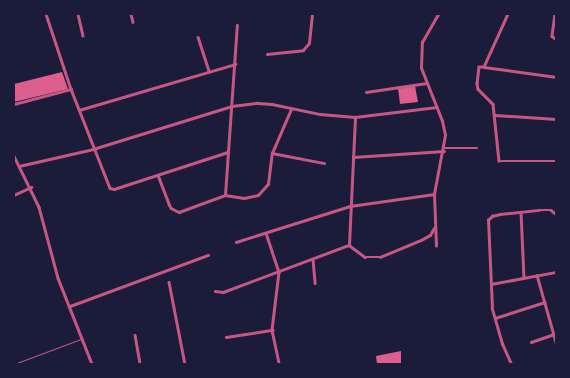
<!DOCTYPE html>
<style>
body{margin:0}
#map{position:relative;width:570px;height:378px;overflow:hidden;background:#1b1b3a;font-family:"Archivo Narrow",sans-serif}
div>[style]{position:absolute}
.building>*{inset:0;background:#dd5f8e}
.service>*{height:1px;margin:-0.5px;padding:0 0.5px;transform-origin:0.5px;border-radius:0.5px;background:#c65784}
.minor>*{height:2.5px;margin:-1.25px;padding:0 1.25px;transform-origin:1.25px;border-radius:1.25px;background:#c65784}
span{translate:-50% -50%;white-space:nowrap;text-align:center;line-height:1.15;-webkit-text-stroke:5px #1b1b3a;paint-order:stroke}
.frame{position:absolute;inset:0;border:15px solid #1b1b3a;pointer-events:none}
</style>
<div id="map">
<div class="building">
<div style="clip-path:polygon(62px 72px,68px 89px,14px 102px,14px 84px)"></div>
<div style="clip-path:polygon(415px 86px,418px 102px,400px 104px,398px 88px)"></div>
<div style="clip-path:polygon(401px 351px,401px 364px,377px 364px,376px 356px)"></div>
</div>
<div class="service">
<div style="left:14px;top:364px;width:72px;rotate:-20.5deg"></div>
</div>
<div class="minor">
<div style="left:46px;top:14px;width:79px;rotate:71.6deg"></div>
<div style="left:71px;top:89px;width:106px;rotate:68.5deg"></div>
<div style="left:110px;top:188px;width:4px;rotate:14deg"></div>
<div style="left:114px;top:189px;width:120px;rotate:-18deg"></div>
<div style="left:78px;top:14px;width:22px;rotate:77deg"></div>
<div style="left:131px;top:14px;width:8px;rotate:76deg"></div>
<div style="left:508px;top:14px;width:58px;rotate:114.4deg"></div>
<div style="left:484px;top:67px;width:5px;rotate:180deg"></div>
<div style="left:479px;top:67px;width:16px;rotate:97deg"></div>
<div style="left:477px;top:83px;width:6px;rotate:81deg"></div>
<div style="left:478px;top:89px;width:21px;rotate:45deg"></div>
<div style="left:493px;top:104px;width:57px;rotate:84deg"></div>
<div style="left:499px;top:161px;width:57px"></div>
<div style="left:555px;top:14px;width:22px;rotate:98deg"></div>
<div style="left:552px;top:36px;width:5px;rotate:37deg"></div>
<div style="left:198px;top:37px;width:36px;rotate:72deg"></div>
<div style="left:267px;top:54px;width:36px;rotate:-6deg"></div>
<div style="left:303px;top:50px;width:9px;rotate:-49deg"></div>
<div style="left:309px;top:43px;width:29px;rotate:-84deg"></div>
<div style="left:484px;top:67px;width:73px;rotate:7.9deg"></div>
<div style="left:366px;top:92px;width:61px;rotate:-8.5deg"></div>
<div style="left:14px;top:104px;width:59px;rotate:-14.7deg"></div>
<div style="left:79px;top:110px;width:163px;rotate:-16.4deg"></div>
<div style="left:495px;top:115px;width:61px;rotate:3.8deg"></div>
<div style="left:444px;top:148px;width:33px"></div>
<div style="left:272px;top:153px;width:53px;rotate:10.9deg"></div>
<div style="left:14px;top:156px;width:57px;rotate:63.9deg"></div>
<div style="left:39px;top:207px;width:73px;rotate:75deg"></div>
<div style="left:58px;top:278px;width:92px;rotate:68.4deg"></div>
<div style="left:353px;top:157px;width:91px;rotate:-3.8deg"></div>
<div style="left:19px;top:166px;width:76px;rotate:-12.9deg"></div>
<div style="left:93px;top:149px;width:145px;rotate:-17.2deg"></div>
<div style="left:232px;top:106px;width:26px;rotate:-7deg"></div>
<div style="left:258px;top:103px;width:14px;rotate:4deg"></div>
<div style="left:272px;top:104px;width:49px;rotate:11.8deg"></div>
<div style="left:320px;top:114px;width:35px;rotate:5deg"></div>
<div style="left:355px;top:117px;width:82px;rotate:-7deg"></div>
<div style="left:158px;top:175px;width:31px;rotate:69deg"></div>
<div style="left:169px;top:204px;width:4px;rotate:63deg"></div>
<div style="left:171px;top:208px;width:9px;rotate:27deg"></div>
<div style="left:179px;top:212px;width:49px;rotate:-20.3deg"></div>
<div style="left:225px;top:195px;width:19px;rotate:9deg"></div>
<div style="left:244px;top:198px;width:14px;rotate:-12deg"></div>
<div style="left:258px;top:195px;width:15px;rotate:-48deg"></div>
<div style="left:268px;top:184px;width:31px;rotate:-83deg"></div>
<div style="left:272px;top:153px;width:48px;rotate:-66.6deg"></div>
<div style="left:14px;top:195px;width:19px;rotate:-25deg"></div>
<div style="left:225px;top:195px;width:170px;rotate:-86deg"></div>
<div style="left:521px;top:212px;width:65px;rotate:87.4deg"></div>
<div style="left:266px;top:233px;width:41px;rotate:71.6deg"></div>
<div style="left:279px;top:272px;width:58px;rotate:96.9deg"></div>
<div style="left:272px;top:330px;width:35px;rotate:78deg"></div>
<div style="left:236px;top:242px;width:120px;rotate:-17.5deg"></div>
<div style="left:350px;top:206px;width:85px;rotate:-8.1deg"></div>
<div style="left:349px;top:245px;width:128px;rotate:-87.3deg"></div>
<div style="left:349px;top:245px;width:20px;rotate:37deg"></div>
<div style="left:365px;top:257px;width:15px"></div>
<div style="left:380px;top:257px;width:44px;rotate:-22.5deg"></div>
<div style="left:421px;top:240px;width:10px;rotate:-29deg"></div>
<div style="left:430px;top:235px;width:8px;rotate:-60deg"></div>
<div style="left:436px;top:246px;width:52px;rotate:-92.2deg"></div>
<div style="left:434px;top:194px;width:60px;rotate:-79.4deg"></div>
<div style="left:445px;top:135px;width:14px;rotate:-102deg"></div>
<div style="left:442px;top:121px;width:57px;rotate:-111.6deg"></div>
<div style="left:421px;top:68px;width:26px;rotate:-88deg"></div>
<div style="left:422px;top:42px;width:32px;rotate:-60deg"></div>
<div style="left:313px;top:259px;width:24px;rotate:85deg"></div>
<div style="left:537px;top:275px;width:70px;rotate:74.2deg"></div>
<div style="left:169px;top:282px;width:84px;rotate:79deg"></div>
<div style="left:491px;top:284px;width:66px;rotate:-10.5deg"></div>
<div style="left:215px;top:291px;width:8px;rotate:7deg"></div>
<div style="left:223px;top:292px;width:134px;rotate:-20.5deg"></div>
<div style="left:70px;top:306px;width:147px;rotate:-20.3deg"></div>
<div style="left:495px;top:318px;width:52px;rotate:-17.7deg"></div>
<div style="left:135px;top:335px;width:29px;rotate:80deg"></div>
<div style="left:226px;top:337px;width:47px;rotate:-8.7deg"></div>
<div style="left:531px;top:342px;width:24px;rotate:-19deg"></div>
<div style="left:511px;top:364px;width:22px;rotate:-114deg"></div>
<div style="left:502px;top:344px;width:37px;rotate:-106deg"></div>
<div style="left:492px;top:308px;width:88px;rotate:-92.6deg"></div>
<div style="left:488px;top:220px;width:6px;rotate:-45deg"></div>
<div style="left:492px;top:216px;width:8px;rotate:-14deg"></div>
<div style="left:500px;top:214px;width:39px;rotate:-6deg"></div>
<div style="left:539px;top:210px;width:12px"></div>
<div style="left:551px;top:210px;width:6px;rotate:39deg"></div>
</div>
<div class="frame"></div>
</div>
